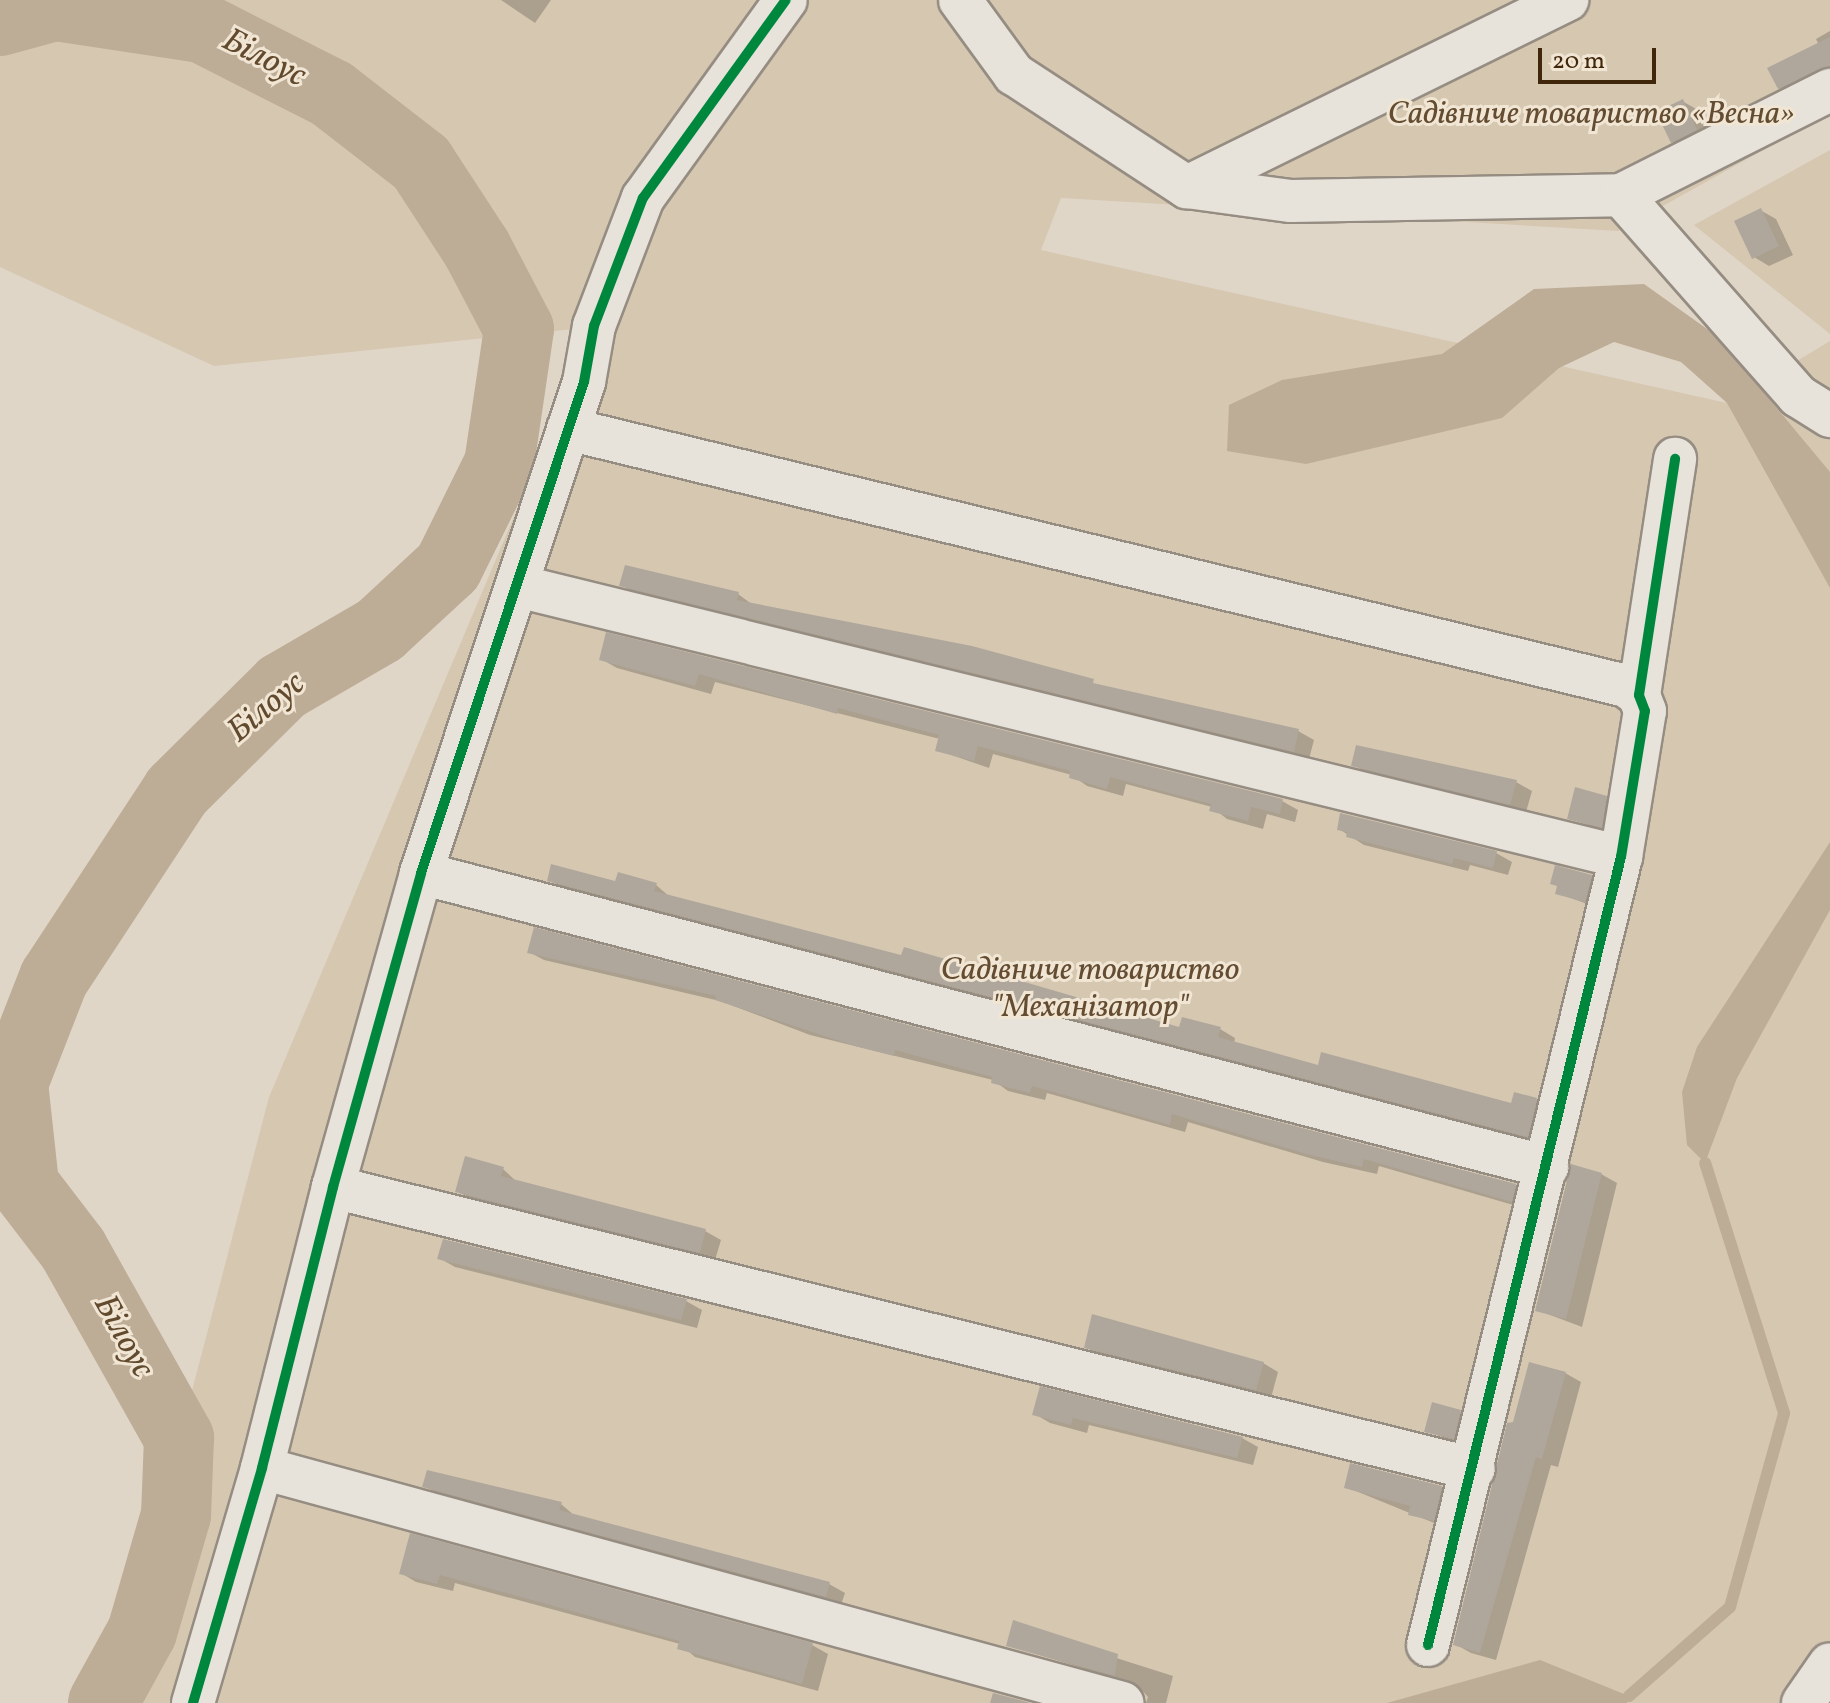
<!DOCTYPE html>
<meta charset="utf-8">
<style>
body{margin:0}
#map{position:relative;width:1830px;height:1703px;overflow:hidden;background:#e0d6c8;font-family:Vollkorn,serif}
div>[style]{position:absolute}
.green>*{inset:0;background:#d6c7b1}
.water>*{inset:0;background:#bead96}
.shadow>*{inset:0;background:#0003}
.stream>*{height:12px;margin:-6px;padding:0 6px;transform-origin:6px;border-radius:6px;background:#bead96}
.river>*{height:70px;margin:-35px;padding:0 35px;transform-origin:35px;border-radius:35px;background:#bead96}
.building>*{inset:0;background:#b0a79c}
.roads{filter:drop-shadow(2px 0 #968d82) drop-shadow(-2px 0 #968d82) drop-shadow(0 2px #968d82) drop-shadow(0 -2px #968d82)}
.street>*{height:42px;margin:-21px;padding:0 21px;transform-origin:21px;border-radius:21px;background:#e7e2da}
.cycleway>*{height:10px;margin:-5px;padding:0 5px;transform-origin:5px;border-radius:5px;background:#00873e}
span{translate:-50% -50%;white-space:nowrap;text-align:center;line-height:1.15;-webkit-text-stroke:6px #f1e6d4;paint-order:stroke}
.park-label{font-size:32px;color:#634c31;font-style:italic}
.water-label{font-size:34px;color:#624a2f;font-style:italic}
.scale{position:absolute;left:1538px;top:48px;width:118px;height:36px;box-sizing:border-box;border:4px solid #40270c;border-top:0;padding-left:10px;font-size:24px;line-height:28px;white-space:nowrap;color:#40270c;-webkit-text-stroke:6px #f1e6d4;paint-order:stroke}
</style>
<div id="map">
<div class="green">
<div style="clip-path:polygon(0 0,1830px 0,1830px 113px,1618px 231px,1061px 198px,1041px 250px,1727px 403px,1830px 341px,1830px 1703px,110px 1703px,269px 1097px,594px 327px,214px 366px,0 267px)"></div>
<div style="clip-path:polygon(1830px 150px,1830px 334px,1694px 225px)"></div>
</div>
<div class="water">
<div style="clip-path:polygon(1644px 284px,1717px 336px,1830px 472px,1830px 588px,1727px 403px,1681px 362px,1614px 342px,1559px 368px,1502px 418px,1306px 464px,1227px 451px,1229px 405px,1282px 380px,1442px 354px,1534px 289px)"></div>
<div style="clip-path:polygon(1830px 842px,1830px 910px,1737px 1078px,1705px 1163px,1687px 1145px,1682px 1092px,1697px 1047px)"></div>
<div style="clip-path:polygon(1540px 1660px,1629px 1696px,1627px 1703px,1387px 1703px)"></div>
</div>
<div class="shadow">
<div style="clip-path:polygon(501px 0,551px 0,535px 23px)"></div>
<div style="clip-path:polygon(1830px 31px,1830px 79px,1795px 97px,1779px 88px,1819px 45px,1816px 39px)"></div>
<div style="clip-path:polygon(1682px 101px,1698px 110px,1712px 139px,1688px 151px,1672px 142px)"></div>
<div style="clip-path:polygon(1760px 210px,1776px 219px,1793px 255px,1769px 266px,1754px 257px)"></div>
<div style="clip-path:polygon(621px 585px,738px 594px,753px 605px,971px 647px,1106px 688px,1298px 731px,1314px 740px,1309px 759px,637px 594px)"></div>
<div style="clip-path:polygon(608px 635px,1282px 801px,1298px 810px,1295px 822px,1267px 814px,1263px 829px,1227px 819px,1212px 807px,1126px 784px,1123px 796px,1087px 786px,1072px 775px,993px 754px,989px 768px,937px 750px,940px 739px,715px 682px,711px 694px,617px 668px,601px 659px)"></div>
<div style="clip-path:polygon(1354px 765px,1516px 782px,1532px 791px,1526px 812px,1369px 774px)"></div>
<div style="clip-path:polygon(1606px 798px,1622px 807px,1617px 835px,1569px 818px)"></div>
<div style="clip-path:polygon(1339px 829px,1496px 853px,1512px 862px,1508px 875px,1470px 865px,1468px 871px,1364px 845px)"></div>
<div style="clip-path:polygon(1591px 876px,1607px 885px,1601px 909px,1557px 893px)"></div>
<div style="clip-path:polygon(549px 880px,656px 885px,670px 897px,1181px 1030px,1220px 1029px,1235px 1038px,1234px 1044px,1319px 1067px,1512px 1106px,1536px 1100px,1552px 1109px,1543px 1145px,564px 889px)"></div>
<div style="clip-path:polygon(535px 930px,1516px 1186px,1530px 1194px,1527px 1209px,1379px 1166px,1377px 1174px,1323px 1162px,1188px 1122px,1185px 1132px,1047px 1093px,1045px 1100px,1008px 1091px,993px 1080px,810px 1035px,720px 1001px,544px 960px,529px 952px)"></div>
<div style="clip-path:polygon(503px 1169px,517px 1182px,705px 1231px,721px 1240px,715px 1260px,473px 1200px,457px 1191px)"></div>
<div style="clip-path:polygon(1601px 1174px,1617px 1183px,1582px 1327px,1537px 1310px)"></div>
<div style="clip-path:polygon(439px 1258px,686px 1301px,702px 1310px,697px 1328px,455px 1267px)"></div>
<div style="clip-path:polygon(1086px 1347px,1263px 1363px,1278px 1372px,1271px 1398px,1101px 1356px)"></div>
<div style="clip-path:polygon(1565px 1373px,1581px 1382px,1558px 1467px,1551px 1465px,1496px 1660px,1471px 1653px,1455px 1644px,1515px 1424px)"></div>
<div style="clip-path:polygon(1042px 1389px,1242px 1438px,1258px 1447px,1253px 1465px,1089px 1425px,1087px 1433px,1050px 1423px,1035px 1414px)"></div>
<div style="clip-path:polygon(1460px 1412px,1476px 1421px,1469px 1447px,1426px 1431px)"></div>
<div style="clip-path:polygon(428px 1473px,561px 1504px,575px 1516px,829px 1584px,845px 1593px,841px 1605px,440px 1495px,425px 1486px)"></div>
<div style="clip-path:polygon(1346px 1487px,1442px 1488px,1457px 1497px,1449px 1529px)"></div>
<div style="clip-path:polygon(411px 1536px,812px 1645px,828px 1654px,818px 1691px,695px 1657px,680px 1644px,455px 1583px,453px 1591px,416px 1582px,401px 1573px)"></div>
<div style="clip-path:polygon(1066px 1642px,1173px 1676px,1166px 1703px,1146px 1703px,1148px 1697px,1137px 1685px,1008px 1645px)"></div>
</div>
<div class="stream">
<div style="left:1629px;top:1696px;width:135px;rotate:-41.4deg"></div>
<div style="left:1730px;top:1607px;width:201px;rotate:-74.4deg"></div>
<div style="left:1784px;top:1413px;width:262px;rotate:-107.5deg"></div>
</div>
<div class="river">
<div style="left:0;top:21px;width:57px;rotate:-15.3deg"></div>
<div style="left:55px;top:6px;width:149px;rotate:8.5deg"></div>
<div style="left:202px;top:28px;width:146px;rotate:26.9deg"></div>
<div style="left:332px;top:94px;width:113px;rotate:37.8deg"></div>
<div style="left:421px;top:163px;width:103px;rotate:56.9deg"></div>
<div style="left:477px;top:249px;width:90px;rotate:62.3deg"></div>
<div style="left:519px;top:329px;width:136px;rotate:98.4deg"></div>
<div style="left:499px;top:464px;width:115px;rotate:116.3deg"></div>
<div style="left:448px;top:567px;width:93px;rotate:137.2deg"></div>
<div style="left:380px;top:630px;width:113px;rotate:149.8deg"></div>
<div style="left:282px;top:687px;width:148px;rotate:135.3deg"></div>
<div style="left:177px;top:791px;width:224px;rotate:123.3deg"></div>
<div style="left:54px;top:978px;width:113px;rotate:111.3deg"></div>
<div style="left:13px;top:1083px;width:103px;rotate:83.8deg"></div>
<div style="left:24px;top:1185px;width:81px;rotate:52.6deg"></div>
<div style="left:73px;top:1249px;width:217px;rotate:60.7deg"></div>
<div style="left:179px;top:1438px;width:77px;rotate:92.2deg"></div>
<div style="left:176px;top:1515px;width:122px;rotate:106.2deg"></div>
<div style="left:142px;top:1632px;width:81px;rotate:118.8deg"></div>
</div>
<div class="building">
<div style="clip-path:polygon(1830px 37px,1830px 66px,1778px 89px,1767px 68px)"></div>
<div style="clip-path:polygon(1683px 99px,1697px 130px,1671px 143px,1656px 112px)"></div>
<div style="clip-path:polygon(1761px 208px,1779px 246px,1752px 259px,1734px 221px)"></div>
<div style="clip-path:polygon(625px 565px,739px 592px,737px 600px,972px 646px,1094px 679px,1093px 683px,1299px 729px,1294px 752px,619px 586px)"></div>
<div style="clip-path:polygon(606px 632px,1283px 799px,1280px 814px,1251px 807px,1248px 821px,1209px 811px,1211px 804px,1110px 777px,1107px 789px,1069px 778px,1070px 771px,978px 746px,974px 761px,935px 751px,939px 735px,838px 708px,837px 714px,699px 674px,695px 686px,657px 676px,599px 660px)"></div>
<div style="clip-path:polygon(1356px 745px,1517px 780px,1510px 805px,1351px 766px)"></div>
<div style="clip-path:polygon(1575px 787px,1607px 796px,1602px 828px,1567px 819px)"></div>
<div style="clip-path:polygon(1340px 813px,1497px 851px,1493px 868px,1454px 858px,1452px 864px,1346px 837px,1347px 832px,1337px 830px)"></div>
<div style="clip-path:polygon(551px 864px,615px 881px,618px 872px,657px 883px,654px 891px,901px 955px,904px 947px,1179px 1027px,1182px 1017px,1221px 1027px,1218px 1037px,1318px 1065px,1321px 1052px,1511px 1103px,1514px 1092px,1537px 1098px,1528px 1137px,547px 881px)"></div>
<div style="clip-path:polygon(1555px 865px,1592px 875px,1585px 902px,1555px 894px,1557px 886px,1550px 884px)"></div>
<div style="clip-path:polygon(534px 927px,1516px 1184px,1512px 1202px,1364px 1159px,1362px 1167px,1306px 1154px,1172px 1114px,1170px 1125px,1032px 1086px,1030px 1093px,991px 1083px,992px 1077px,895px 1050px,894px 1056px,855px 1046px,715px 1000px,716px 996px,527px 953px)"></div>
<div style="clip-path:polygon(465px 1156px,504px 1167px,501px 1176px,706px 1229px,700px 1253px,455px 1192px)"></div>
<div style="clip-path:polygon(1571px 1164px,1602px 1173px,1566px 1319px,1535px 1311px)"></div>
<div style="clip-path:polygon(443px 1239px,687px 1299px,681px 1320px,437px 1259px)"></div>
<div style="clip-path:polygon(1092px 1314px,1264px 1362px,1256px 1390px,1084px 1348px)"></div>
<div style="clip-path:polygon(1529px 1362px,1566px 1372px,1542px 1459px,1536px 1457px,1480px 1653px,1453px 1645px,1507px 1423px,1513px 1422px)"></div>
<div style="clip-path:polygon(1040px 1386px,1243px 1437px,1237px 1458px,1073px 1418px,1071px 1425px,1032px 1415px)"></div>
<div style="clip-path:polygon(1432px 1402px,1461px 1410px,1454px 1439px,1424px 1432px)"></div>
<div style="clip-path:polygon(1350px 1463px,1442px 1486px,1434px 1521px,1408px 1515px,1410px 1506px,1344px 1488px)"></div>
<div style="clip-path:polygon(427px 1470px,562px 1502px,559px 1510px,830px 1582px,826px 1597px,422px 1487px)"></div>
<div style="clip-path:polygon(410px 1533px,813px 1643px,802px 1684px,677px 1649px,679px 1641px,543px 1603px,440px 1575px,437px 1584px,399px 1574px)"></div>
<div style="clip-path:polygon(1013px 1620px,1118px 1654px,1115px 1676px,1006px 1646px)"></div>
<div style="clip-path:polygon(993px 1693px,1031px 1703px,990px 1703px)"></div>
</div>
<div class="roads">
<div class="street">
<div style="left:960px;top:0;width:92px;rotate:53.9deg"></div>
<div style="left:1014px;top:74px;width:207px;rotate:33.2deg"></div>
<div style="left:1187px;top:187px;width:105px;rotate:7.7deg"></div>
<div style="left:1291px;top:201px;width:330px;rotate:-1deg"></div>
<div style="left:1621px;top:195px;width:268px;rotate:48.6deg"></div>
<div style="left:1798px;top:396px;width:38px;rotate:32deg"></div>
<div style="left:1187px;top:187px;width:424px;rotate:-26.2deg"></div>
<div style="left:1621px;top:195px;width:234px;rotate:-26.7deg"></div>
<div style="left:568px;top:429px;width:1089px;rotate:13.65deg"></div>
<div style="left:1626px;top:686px;width:16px;rotate:35deg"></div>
<div style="left:518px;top:586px;width:1136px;rotate:13.8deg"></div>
<div style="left:421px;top:873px;width:1164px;rotate:14.63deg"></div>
<div style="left:333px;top:1187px;width:1175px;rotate:13.88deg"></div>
<div style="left:262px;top:1468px;width:892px;rotate:15.28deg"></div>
<div style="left:1428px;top:1645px;width:811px;rotate:-76.24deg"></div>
<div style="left:1621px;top:857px;width:148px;rotate:-80.7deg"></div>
<div style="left:1645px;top:711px;width:17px;rotate:-111deg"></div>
<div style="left:1639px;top:695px;width:239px;rotate:-81.3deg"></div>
<div style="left:193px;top:1703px;width:245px;rotate:-73.6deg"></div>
<div style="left:262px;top:1468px;width:290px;rotate:-75.8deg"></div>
<div style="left:333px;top:1187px;width:326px;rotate:-74.3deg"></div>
<div style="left:421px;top:873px;width:517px;rotate:-71.64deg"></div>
<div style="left:584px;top:382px;width:57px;rotate:-79.9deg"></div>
<div style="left:594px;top:326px;width:137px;rotate:-69.1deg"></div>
<div style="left:643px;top:198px;width:244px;rotate:-54.2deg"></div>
<div style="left:1803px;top:1703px;width:47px;rotate:-55.3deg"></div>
</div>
</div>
<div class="cycleway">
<div style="left:1428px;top:1645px;width:811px;rotate:-76.24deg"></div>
<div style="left:1621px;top:857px;width:148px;rotate:-80.7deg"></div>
<div style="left:1645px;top:711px;width:17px;rotate:-111deg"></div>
<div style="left:1639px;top:695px;width:239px;rotate:-81.3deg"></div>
<div style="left:193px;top:1703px;width:245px;rotate:-73.6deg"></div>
<div style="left:262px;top:1468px;width:290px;rotate:-75.8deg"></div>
<div style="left:333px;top:1187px;width:326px;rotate:-74.3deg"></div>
<div style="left:421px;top:873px;width:517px;rotate:-71.64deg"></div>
<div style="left:584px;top:382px;width:57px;rotate:-79.9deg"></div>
<div style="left:594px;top:326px;width:137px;rotate:-69.1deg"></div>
<div style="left:643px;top:198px;width:244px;rotate:-54.2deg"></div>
</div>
<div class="park-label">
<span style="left:1591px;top:115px">Садівниче товариство «Весна»</span>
<span style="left:1090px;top:990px">Садівниче товариство<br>"Механізатор"</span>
</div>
<div class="water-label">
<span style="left:264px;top:59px;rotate:27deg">Білоус</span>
<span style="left:267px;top:708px;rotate:-40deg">Білоус</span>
<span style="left:123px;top:1337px;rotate:61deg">Білоус</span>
</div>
<div class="scale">20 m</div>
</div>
